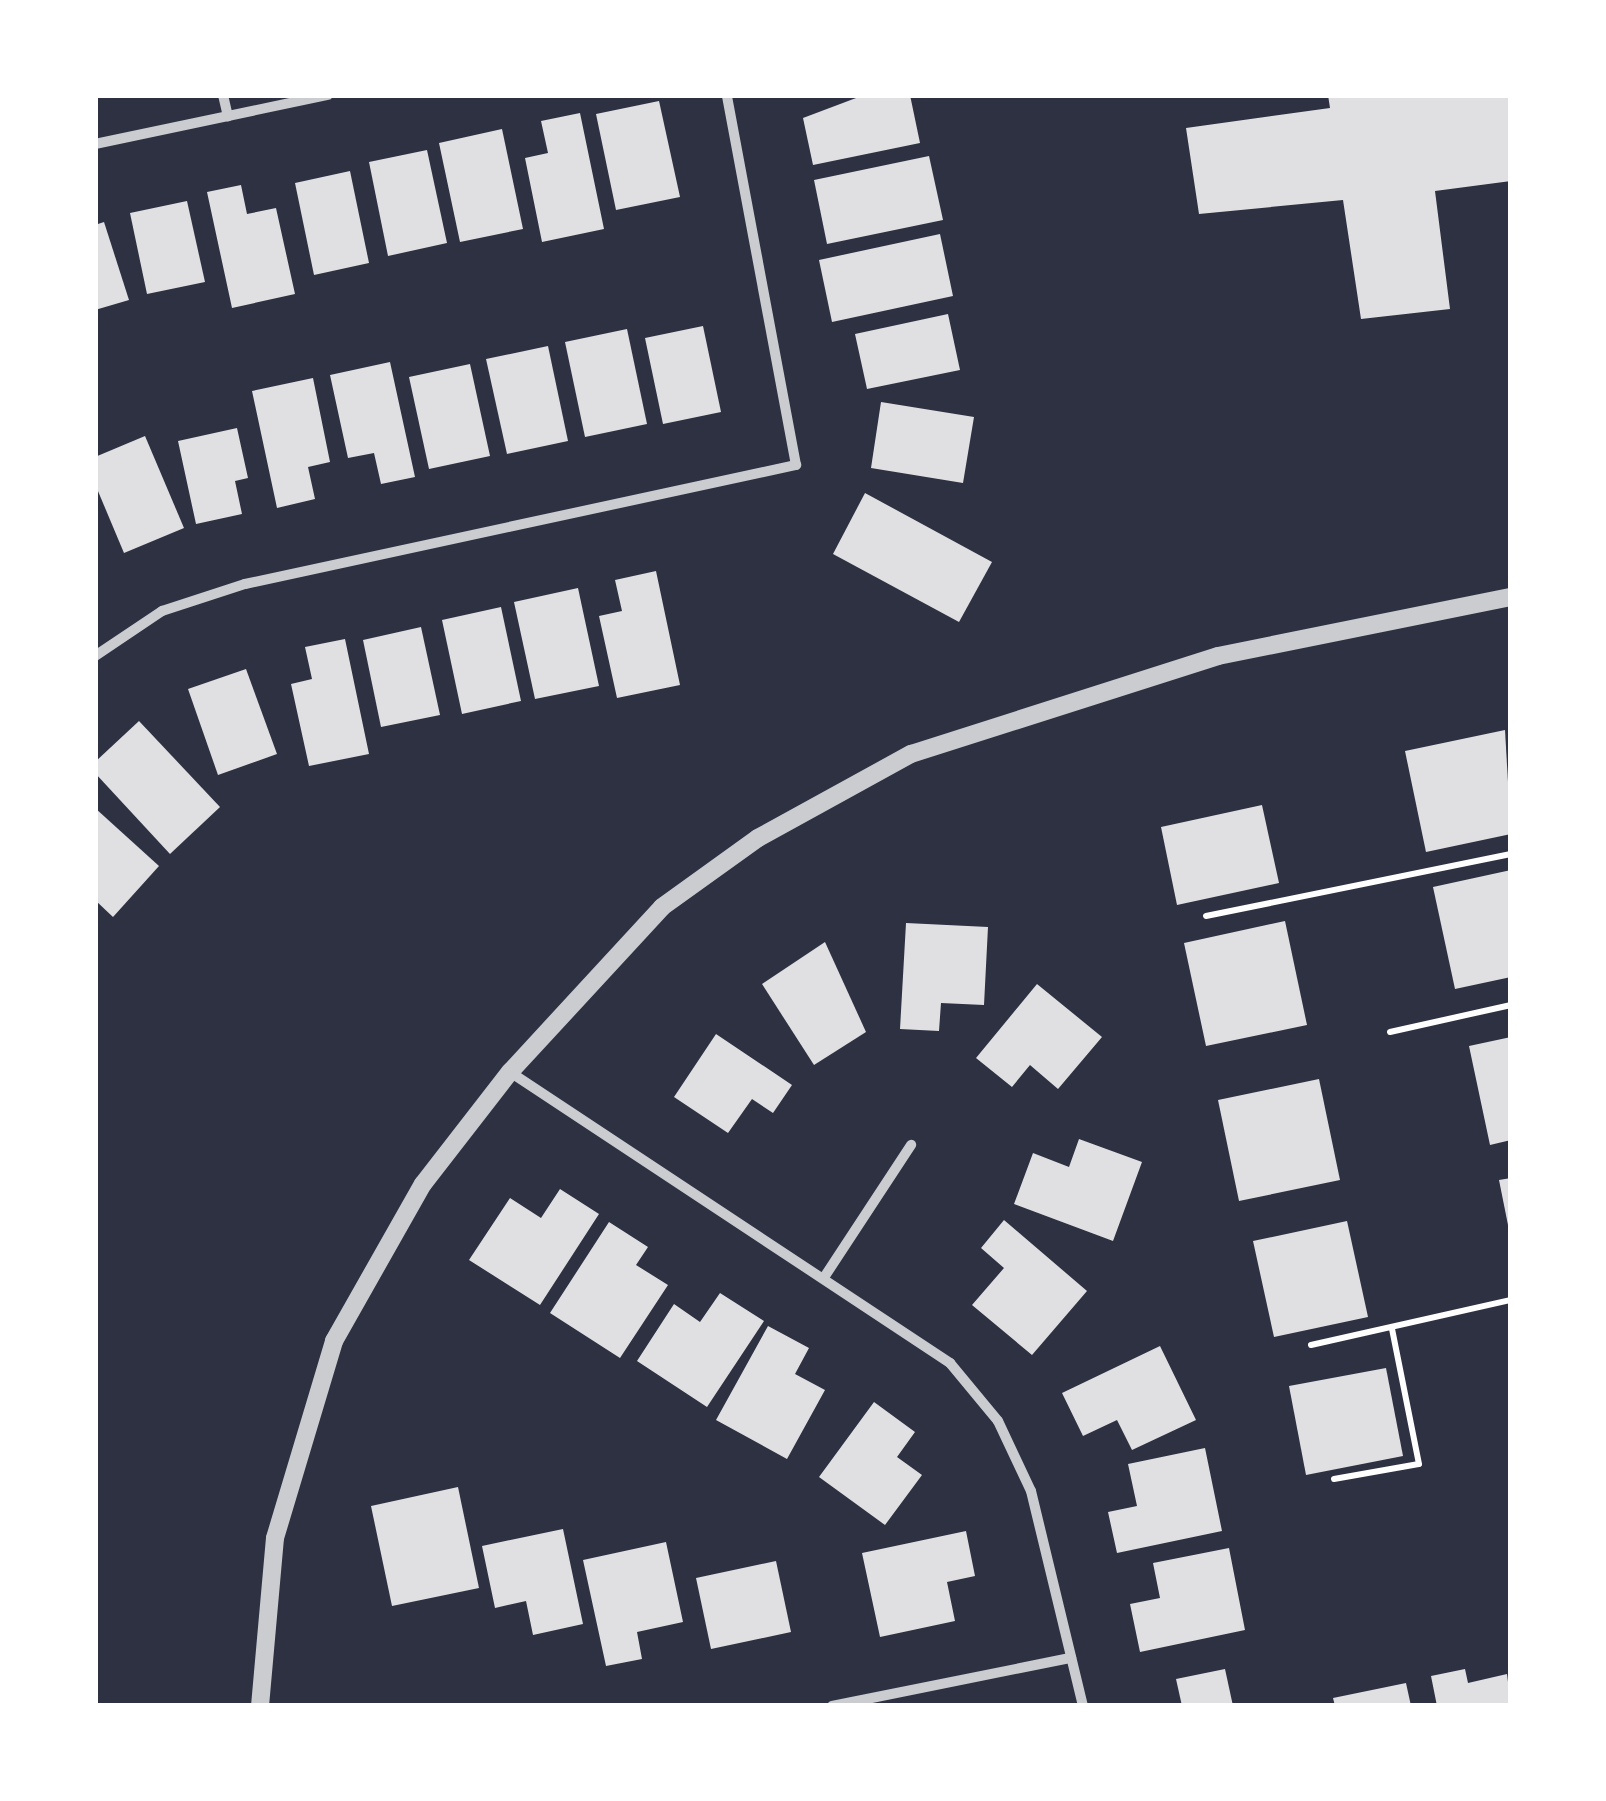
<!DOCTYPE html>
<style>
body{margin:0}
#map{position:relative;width:1606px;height:1801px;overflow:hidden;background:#2d3142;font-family:"Fira Sans",sans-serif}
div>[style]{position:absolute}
.building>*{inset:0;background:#e0e0e3}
.path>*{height:6px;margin:-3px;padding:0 3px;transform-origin:3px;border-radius:3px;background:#fff}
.minor>*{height:10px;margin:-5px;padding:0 5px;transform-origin:5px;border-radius:5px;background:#caccd0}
.tertiary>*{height:18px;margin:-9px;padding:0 9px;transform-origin:9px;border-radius:9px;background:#caccd0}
span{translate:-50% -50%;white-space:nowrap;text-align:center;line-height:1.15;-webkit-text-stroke:9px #fff;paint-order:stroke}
.frame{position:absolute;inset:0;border:98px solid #fff;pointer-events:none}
</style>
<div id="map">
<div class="building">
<div style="clip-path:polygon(864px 95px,910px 95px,920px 143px,813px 165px,803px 118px)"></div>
<div style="clip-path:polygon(1328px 95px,1511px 95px,1511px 181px,1435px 191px,1450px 309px,1361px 319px,1343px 200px,1199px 214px,1186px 128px,1330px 108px)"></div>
<div style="clip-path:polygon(659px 101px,680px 197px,616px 210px,596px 114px)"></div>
<div style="clip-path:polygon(580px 113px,604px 229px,542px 242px,525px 158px,548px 153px,541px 121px)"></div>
<div style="clip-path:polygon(502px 129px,523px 229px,460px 242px,439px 143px)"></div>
<div style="clip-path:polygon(427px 150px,447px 243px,388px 256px,369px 162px)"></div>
<div style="clip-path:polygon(929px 156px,943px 220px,827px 244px,814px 180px)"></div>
<div style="clip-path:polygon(350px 171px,369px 263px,314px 275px,295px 183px)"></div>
<div style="clip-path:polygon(241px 185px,247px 214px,276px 208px,295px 294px,232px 308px,207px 192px)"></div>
<div style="clip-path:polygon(187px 201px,205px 282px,147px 294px,130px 213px)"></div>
<div style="clip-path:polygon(104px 222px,129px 300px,95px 310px,95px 225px)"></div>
<div style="clip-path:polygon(940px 234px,953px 296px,832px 322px,819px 260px)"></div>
<div style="clip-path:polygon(948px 314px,960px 370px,867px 389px,855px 334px)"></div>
<div style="clip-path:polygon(703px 326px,721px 412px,663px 424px,645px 338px)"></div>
<div style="clip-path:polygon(627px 329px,647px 424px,585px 437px,565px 342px)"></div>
<div style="clip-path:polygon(548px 346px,568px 441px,507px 454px,486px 359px)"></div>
<div style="clip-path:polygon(390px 362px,415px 477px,381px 484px,374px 453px,348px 458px,330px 375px)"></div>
<div style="clip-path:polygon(470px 364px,490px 456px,429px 469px,409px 377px)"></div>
<div style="clip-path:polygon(313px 378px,330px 462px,308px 467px,315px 499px,277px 508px,252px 391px)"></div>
<div style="clip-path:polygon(881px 402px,974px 417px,963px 483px,871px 468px)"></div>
<div style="clip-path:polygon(237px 428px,248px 478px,235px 481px,242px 514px,196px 524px,178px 441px)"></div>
<div style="clip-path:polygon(145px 436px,184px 528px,124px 553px,95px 484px,95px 457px)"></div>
<div style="clip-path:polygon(865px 493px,992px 562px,959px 622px,833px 554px)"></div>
<div style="clip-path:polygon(656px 571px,680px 685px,617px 698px,599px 616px,622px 611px,615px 580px)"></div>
<div style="clip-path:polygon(578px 588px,599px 686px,535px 699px,514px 602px)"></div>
<div style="clip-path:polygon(501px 607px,521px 701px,462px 714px,442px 620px)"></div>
<div style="clip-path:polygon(421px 627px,440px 715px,381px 727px,363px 640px)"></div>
<div style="clip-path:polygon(345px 639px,369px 754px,309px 766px,291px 684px,312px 679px,305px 647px)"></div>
<div style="clip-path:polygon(246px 669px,277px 754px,218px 775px,188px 689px)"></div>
<div style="clip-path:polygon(139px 721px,220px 807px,170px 854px,95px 773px,95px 762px)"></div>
<div style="clip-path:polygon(1505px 730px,1511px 834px,1426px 852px,1405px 751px)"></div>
<div style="clip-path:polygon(1262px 805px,1279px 883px,1177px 905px,1161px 827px)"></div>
<div style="clip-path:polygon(95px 808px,159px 866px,113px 917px,95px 900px)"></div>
<div style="clip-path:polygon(1511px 870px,1511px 977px,1455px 989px,1433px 887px)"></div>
<div style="clip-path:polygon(1285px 921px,1307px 1025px,1206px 1046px,1184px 943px)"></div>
<div style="clip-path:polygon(906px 923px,988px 927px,984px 1005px,941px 1003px,939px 1031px,900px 1029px)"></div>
<div style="clip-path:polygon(825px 942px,866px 1032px,814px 1065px,762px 984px)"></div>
<div style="clip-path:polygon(1037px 984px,1102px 1037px,1058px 1089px,1030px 1065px,1012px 1087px,976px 1058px)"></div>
<div style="clip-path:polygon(716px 1034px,792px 1085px,773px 1113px,752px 1099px,728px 1133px,674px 1097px)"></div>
<div style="clip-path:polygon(1511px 1037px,1511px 1140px,1490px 1145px,1469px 1046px)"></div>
<div style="clip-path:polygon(1319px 1079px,1340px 1180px,1239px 1201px,1218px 1100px)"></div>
<div style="clip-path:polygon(1079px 1139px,1142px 1162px,1113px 1241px,1014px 1204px,1033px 1153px,1069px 1167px)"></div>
<div style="clip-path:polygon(1511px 1178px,1511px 1229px,1509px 1230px,1499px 1180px)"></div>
<div style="clip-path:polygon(560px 1189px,599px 1214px,540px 1305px,469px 1260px,510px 1198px,541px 1218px)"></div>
<div style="clip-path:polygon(1004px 1220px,1087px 1291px,1032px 1355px,972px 1305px,1004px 1268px,981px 1248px)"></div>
<div style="clip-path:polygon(1347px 1221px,1368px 1317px,1274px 1337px,1253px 1241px)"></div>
<div style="clip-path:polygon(609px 1222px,648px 1247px,636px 1265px,668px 1285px,620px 1358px,550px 1313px)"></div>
<div style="clip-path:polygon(720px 1293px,764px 1321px,707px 1407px,637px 1361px,674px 1304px,700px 1322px)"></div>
<div style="clip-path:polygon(768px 1326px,809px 1348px,795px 1374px,825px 1390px,787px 1459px,716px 1420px)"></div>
<div style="clip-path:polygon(1160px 1346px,1196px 1420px,1132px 1450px,1117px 1420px,1083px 1436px,1062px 1393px)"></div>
<div style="clip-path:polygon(1386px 1368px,1403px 1456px,1306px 1475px,1289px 1386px)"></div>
<div style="clip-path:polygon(874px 1402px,915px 1432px,897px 1457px,922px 1475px,885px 1525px,819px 1477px)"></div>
<div style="clip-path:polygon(1205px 1448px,1222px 1531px,1117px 1553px,1108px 1512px,1137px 1506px,1128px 1464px)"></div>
<div style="clip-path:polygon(458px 1487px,479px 1588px,392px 1606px,371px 1506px)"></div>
<div style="clip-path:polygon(563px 1529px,583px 1624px,533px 1635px,526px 1601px,495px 1608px,482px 1546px)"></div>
<div style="clip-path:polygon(966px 1531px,975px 1576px,947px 1582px,955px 1621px,880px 1637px,862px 1553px)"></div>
<div style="clip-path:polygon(666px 1542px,683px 1622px,637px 1632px,642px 1659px,606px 1666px,583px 1560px)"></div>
<div style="clip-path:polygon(1229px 1548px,1245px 1630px,1140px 1652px,1130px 1604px,1160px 1598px,1153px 1563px)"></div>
<div style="clip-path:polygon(776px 1561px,791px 1632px,711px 1649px,696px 1578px)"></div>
<div style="clip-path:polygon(1225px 1669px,1233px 1706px,1182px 1706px,1176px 1679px)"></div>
<div style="clip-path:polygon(1465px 1669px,1468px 1683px,1507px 1674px,1511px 1706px,1437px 1706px,1431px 1676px)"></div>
<div style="clip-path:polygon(1406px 1683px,1411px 1706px,1335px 1706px,1333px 1698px)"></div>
</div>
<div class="path">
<div style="left:1206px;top:916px;width:311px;rotate:-11.5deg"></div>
<div style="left:1390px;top:1032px;width:124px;rotate:-12.6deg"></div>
<div style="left:1311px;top:1345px;width:205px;rotate:-12.7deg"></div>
<div style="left:1334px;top:1479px;width:86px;rotate:-10deg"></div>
<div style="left:1419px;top:1464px;width:138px;rotate:-101.3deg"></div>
</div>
<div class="minor">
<div style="left:223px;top:95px;width:22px;rotate:77deg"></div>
<div style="left:95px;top:144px;width:238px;rotate:-11.9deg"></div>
<div style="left:95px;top:656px;width:81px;rotate:-33.9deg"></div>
<div style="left:162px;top:611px;width:87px;rotate:-18deg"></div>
<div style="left:245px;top:584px;width:564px;rotate:-12.19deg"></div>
<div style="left:796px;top:465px;width:376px;rotate:-100.6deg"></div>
<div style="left:510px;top:1072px;width:528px;rotate:33.48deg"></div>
<div style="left:950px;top:1363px;width:75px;rotate:50.4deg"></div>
<div style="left:998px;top:1421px;width:77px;rotate:64.8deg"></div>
<div style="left:1031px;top:1491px;width:221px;rotate:76.4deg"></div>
<div style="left:825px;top:1276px;width:157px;rotate:-56.7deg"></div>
<div style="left:832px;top:1706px;width:244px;rotate:-11.4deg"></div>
</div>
<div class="tertiary">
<div style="left:260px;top:1706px;width:169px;rotate:-84.9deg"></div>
<div style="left:275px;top:1538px;width:206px;rotate:-73.3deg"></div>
<div style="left:334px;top:1341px;width:180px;rotate:-60.5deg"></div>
<div style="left:423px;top:1184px;width:142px;rotate:-52.2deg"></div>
<div style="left:510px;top:1072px;width:224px;rotate:-47.3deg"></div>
<div style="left:662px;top:907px;width:118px;rotate:-35.7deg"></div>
<div style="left:758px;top:838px;width:175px;rotate:-28.8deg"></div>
<div style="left:911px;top:754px;width:322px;rotate:-17.7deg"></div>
<div style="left:1218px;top:656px;width:299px;rotate:-11.4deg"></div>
</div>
<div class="frame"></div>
</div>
